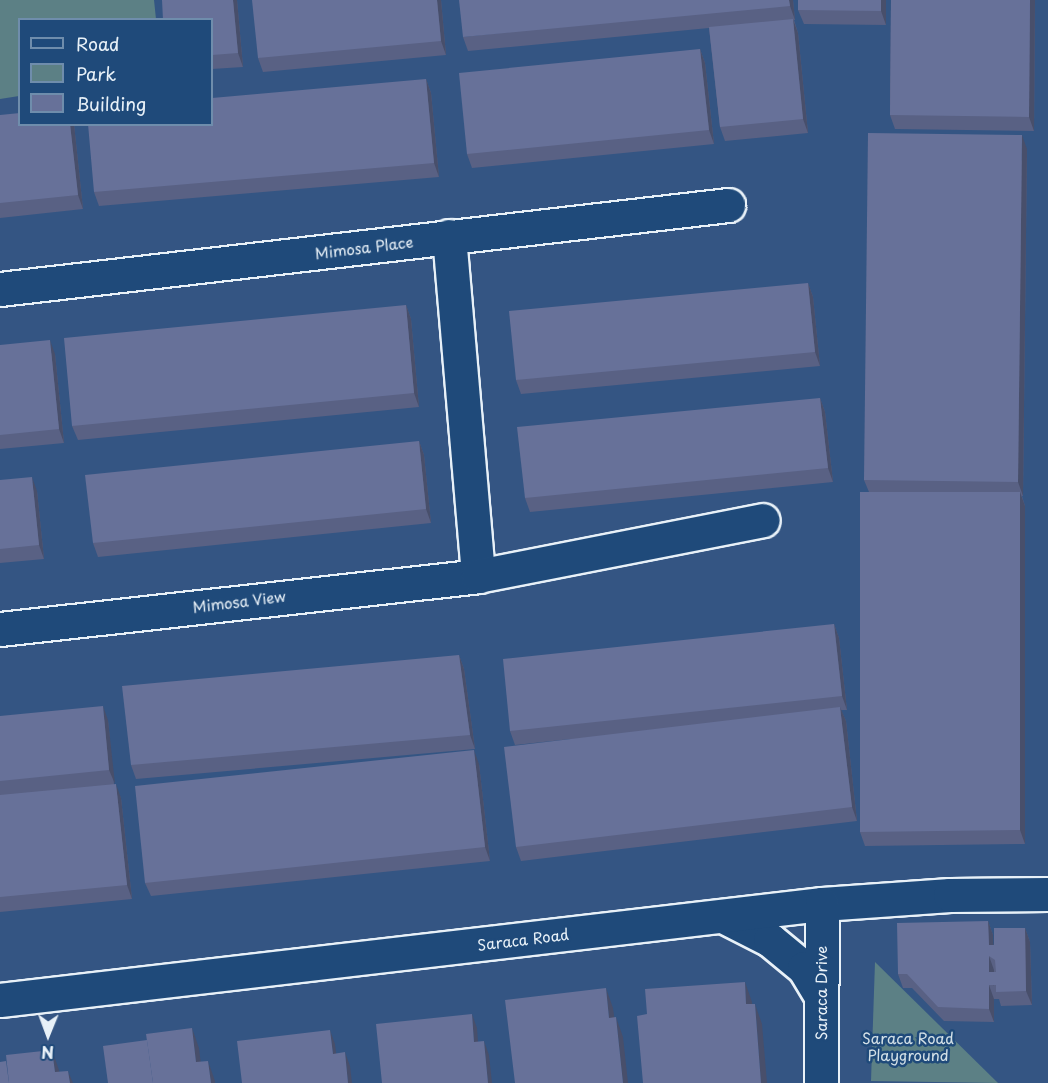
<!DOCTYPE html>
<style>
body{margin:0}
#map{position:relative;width:1048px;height:1083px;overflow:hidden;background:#345583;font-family:"Playpen Sans",sans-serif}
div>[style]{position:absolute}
.green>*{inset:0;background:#5c8085}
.roads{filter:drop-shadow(2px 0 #e8f1f8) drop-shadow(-2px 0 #e8f1f8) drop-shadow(0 2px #e8f1f8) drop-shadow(0 -2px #e8f1f8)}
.minor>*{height:33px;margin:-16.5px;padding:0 16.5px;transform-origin:16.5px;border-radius:16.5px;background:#1f4a7a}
.wall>*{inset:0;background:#596184}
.shaded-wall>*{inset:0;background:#484f6b}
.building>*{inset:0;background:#677199}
span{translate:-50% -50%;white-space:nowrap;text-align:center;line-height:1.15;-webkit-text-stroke:5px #1f4a7a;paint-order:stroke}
.street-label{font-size:15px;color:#e8f1f8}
.park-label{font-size:15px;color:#d3e0e7}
.legend{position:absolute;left:18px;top:18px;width:195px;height:108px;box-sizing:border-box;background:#1f4a7a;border:2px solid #6f8dac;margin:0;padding:8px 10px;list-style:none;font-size:18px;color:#e8f1f8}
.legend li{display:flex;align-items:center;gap:12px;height:30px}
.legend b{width:30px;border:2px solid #6f8dac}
.north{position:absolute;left:18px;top:1005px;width:60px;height:60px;-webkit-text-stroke:4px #1f4a7a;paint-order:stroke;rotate:181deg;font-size:16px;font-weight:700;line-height:24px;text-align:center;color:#e8f1f8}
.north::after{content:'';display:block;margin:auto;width:21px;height:27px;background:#e8f1f8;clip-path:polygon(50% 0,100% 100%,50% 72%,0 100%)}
</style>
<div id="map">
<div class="green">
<div style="clip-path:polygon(0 0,154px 0,156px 19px,20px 20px,19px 96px,0 99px)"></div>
<div style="clip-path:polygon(875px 962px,998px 1083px,871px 1081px)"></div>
</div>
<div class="roads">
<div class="minor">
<div style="left:449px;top:236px;width:341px;rotate:85.1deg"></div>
<div style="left:0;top:289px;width:733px;rotate:-6.58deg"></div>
<div style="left:0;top:629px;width:481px;rotate:-6.3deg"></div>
<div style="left:478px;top:576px;width:290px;rotate:-11.1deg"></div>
<div style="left:723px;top:916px;width:53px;rotate:27.1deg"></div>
<div style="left:770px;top:940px;width:44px;rotate:39.5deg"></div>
<div style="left:804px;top:968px;width:31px;rotate:59deg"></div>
<div style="left:0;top:1000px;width:828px;rotate:-6.66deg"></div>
<div style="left:822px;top:904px;width:128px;rotate:-4deg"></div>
<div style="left:950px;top:895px;width:98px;rotate:-0.6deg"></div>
<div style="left:821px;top:1083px;width:179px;rotate:-89.7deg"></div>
</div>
</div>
<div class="wall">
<div style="clip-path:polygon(162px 0,237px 0,243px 67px,212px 69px,212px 20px)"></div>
<div style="clip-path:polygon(441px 0,446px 55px,263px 72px,258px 58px)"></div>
<div style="clip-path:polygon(793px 0,795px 20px,794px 20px,798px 33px,808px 133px,725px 141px,720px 127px,709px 28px,468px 51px,463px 37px)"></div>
<div style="clip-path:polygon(798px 0,886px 0,886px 25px,804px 24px,798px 10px)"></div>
<div style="clip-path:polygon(891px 0,1035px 0,1034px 131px,895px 129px,890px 115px)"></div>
<div style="clip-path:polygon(700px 49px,705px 63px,714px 144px,472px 168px,467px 154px)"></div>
<div style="clip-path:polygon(426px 79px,431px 93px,439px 177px,99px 206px,94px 192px)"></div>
<div style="clip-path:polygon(0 115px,20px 124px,74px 124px,83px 209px,0 218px)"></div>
<div style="clip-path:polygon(1027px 149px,1023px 496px,1022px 496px,1025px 506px,1025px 844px,865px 846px,860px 832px,869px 492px,864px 480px)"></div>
<div style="clip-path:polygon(808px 283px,813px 297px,820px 366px,521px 394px,516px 380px)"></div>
<div style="clip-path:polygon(406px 305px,411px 319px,419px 407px,78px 440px,72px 426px)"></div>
<div style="clip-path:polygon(0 345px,55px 354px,64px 443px,0 449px)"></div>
<div style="clip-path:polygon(820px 398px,825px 412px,833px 482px,530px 512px,525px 498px)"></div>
<div style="clip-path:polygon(419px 441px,424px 455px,431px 523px,98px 557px,93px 543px)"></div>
<div style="clip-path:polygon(0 480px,37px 491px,44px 559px,0 563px)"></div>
<div style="clip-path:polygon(834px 624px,839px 638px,847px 710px,841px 710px,846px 721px,857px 821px,521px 861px,516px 847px,571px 739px,515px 745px,510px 731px)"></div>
<div style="clip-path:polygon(459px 655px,464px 669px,475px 749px,136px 779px,131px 765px)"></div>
<div style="clip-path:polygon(0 716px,108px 720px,114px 784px,121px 798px,132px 899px,0 912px)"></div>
<div style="clip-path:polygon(479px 764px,490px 861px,151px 896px,145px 883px)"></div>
<div style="clip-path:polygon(988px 921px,993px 935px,993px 945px,1025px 928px,1030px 942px,1032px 1005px,1001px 1006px,999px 999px,994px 999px,994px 1022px,944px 1021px,912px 988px,903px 988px,898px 974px)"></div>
</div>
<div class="shaded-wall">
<div style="clip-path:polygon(233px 0,237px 0,243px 67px,238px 53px)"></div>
<div style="clip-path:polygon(437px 0,441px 0,446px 55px,441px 41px)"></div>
<div style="clip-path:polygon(789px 0,793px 0,795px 20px,790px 6px)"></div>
<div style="clip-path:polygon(881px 0,886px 0,886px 25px,881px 11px)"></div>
<div style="clip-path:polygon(1030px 0,1035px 0,1034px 131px,1029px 117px)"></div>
<div style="clip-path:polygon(793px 19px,798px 33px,808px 133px,803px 119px)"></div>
<div style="clip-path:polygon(700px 49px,705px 63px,714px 144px,709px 130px)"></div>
<div style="clip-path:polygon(426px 79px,431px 93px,439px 177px,434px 163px)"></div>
<div style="clip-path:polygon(70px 124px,74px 124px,83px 209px,78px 195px)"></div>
<div style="clip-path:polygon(1022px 135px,1027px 149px,1023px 496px,1018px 482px)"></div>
<div style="clip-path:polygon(808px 283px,813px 297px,820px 366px,815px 352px)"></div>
<div style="clip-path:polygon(406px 305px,411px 319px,419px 407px,414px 393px)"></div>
<div style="clip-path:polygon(50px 340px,55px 354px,64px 443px,59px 429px)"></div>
<div style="clip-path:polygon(820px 398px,825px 412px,833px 482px,828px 468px)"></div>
<div style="clip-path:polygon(419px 441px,424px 455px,431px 523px,426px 509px)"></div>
<div style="clip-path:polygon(32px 477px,37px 491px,44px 559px,39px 545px)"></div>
<div style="clip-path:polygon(1020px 492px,1025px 506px,1025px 844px,1020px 830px)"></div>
<div style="clip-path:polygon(834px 624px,839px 638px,847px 710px,842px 696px)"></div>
<div style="clip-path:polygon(459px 655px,464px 669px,475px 749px,470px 735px)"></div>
<div style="clip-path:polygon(103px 706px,108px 720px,115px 784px,109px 770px)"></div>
<div style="clip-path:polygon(840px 707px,846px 721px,857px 821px,852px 807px)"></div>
<div style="clip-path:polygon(474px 750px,479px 764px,490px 861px,485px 847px)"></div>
<div style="clip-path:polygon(116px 784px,121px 798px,132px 899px,127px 885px)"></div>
<div style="clip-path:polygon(988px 921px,993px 935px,994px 959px,989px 945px)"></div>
<div style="clip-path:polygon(1025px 928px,1030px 942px,1032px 1005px,1026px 991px)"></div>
<div style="clip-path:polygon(989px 956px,994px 970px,994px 986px,989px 972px)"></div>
<div style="clip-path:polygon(745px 982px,752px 1002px,754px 1024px,746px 1004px)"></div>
<div style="clip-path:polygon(989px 985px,994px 999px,994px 1022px,989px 1009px)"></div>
<div style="clip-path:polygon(606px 988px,613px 1008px,617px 1038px,609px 1018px)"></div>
<div style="clip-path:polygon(755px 1004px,762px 1024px,767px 1083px,761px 1083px)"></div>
<div style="clip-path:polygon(472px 1014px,477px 1028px,479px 1056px,474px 1042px)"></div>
<div style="clip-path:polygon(616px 1017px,623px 1037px,628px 1083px,623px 1083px)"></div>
<div style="clip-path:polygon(192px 1028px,199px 1048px,203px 1082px,196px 1062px)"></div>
<div style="clip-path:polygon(330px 1030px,335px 1044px,338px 1068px,333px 1054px)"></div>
<div style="clip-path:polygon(484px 1041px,489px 1055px,492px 1083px,488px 1083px)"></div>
<div style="clip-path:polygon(52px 1050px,59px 1070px,61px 1083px,55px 1072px)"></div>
<div style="clip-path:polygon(345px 1052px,350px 1066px,352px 1083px,348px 1083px)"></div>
<div style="clip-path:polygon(208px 1061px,215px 1081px,215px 1083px,211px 1083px)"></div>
<div style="clip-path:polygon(68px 1071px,73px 1083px,70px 1083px)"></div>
</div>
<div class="building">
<div style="clip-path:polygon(162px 0,233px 0,238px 53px,212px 55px,212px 20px,163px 20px)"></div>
<div style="clip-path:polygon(252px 0,437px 0,441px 41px,258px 58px)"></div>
<div style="clip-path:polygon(459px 0,789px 0,790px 6px,463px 37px)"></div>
<div style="clip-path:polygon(798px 0,881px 0,881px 11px,798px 10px)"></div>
<div style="clip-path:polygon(891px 0,1030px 0,1029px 117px,890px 115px)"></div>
<div style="clip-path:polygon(793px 19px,803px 119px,720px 127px,709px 27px)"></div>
<div style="clip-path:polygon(700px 49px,709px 130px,467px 154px,459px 73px)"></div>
<div style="clip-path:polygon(426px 79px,434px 163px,94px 192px,88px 124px,212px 124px,212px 98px)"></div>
<div style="clip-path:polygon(20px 113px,20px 124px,70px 124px,78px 195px,0 203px,0 115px)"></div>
<div style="clip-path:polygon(868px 133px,1022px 135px,1018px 482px,864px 480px)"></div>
<div style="clip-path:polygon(808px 283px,815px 352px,516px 380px,509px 311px)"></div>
<div style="clip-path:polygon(406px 305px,414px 393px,72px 426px,64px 338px)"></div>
<div style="clip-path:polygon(50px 340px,59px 429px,0 435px,0 345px)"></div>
<div style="clip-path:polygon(820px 398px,828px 468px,525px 498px,517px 427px)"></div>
<div style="clip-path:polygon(419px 441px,426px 509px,93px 543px,85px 475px)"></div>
<div style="clip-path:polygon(32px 477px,39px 545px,0 549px,0 480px)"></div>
<div style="clip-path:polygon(860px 492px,1020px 492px,1020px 830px,860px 832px)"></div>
<div style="clip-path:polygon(834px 624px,842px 696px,510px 731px,503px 659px)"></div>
<div style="clip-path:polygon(459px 655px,470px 735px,131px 765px,122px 686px)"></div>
<div style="clip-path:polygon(103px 706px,109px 770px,0 781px,0 716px)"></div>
<div style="clip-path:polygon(840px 707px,852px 807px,516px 847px,504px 747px)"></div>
<div style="clip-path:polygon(474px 750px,485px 847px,145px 883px,135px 786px)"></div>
<div style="clip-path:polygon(116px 784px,127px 885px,0 897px,0 795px)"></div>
<div style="clip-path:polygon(evenodd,988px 921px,989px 945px,994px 945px,994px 928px,1025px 928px,1026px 991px,996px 992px,996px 985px,989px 985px,989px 1009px,938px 1007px,907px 974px,898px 974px,897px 923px,988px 921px,989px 956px,995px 960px,996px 972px,989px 972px,989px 956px)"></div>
<div style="clip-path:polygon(745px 982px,746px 1004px,755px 1004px,761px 1083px,643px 1083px,637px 1016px,647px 1014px,645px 989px)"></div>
<div style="clip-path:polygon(606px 988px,609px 1018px,616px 1017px,623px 1083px,515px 1083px,505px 1000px)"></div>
<div style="clip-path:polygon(472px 1014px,474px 1042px,484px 1041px,488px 1083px,382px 1083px,376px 1024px)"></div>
<div style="clip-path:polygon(192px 1028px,196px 1062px,208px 1061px,211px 1083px,153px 1083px,146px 1034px)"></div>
<div style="clip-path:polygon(330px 1030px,333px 1054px,345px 1052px,348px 1083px,242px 1083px,237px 1041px)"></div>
<div style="clip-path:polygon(147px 1040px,153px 1083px,108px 1083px,103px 1046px)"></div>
<div style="clip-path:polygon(52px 1050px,55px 1072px,68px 1071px,70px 1083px,9px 1083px,6px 1055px)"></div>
<div style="clip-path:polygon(6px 1061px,9px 1083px,0 1083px,0 1062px)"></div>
</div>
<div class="street-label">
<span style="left:364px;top:247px;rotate:-7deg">Mimosa Place</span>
<span style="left:239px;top:601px;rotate:-7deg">Mimosa View</span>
<span style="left:523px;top:939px;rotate:-7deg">Saraca Road</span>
<span style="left:821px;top:993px;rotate:-90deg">Saraca Drive</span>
</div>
<div class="park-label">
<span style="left:908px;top:1046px">Saraca Road<br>Playground</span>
</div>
<ul class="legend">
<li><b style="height:8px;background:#1f4a7a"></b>Road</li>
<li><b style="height:16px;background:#5c8085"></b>Park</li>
<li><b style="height:16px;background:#677199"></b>Building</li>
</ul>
<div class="north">N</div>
</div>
